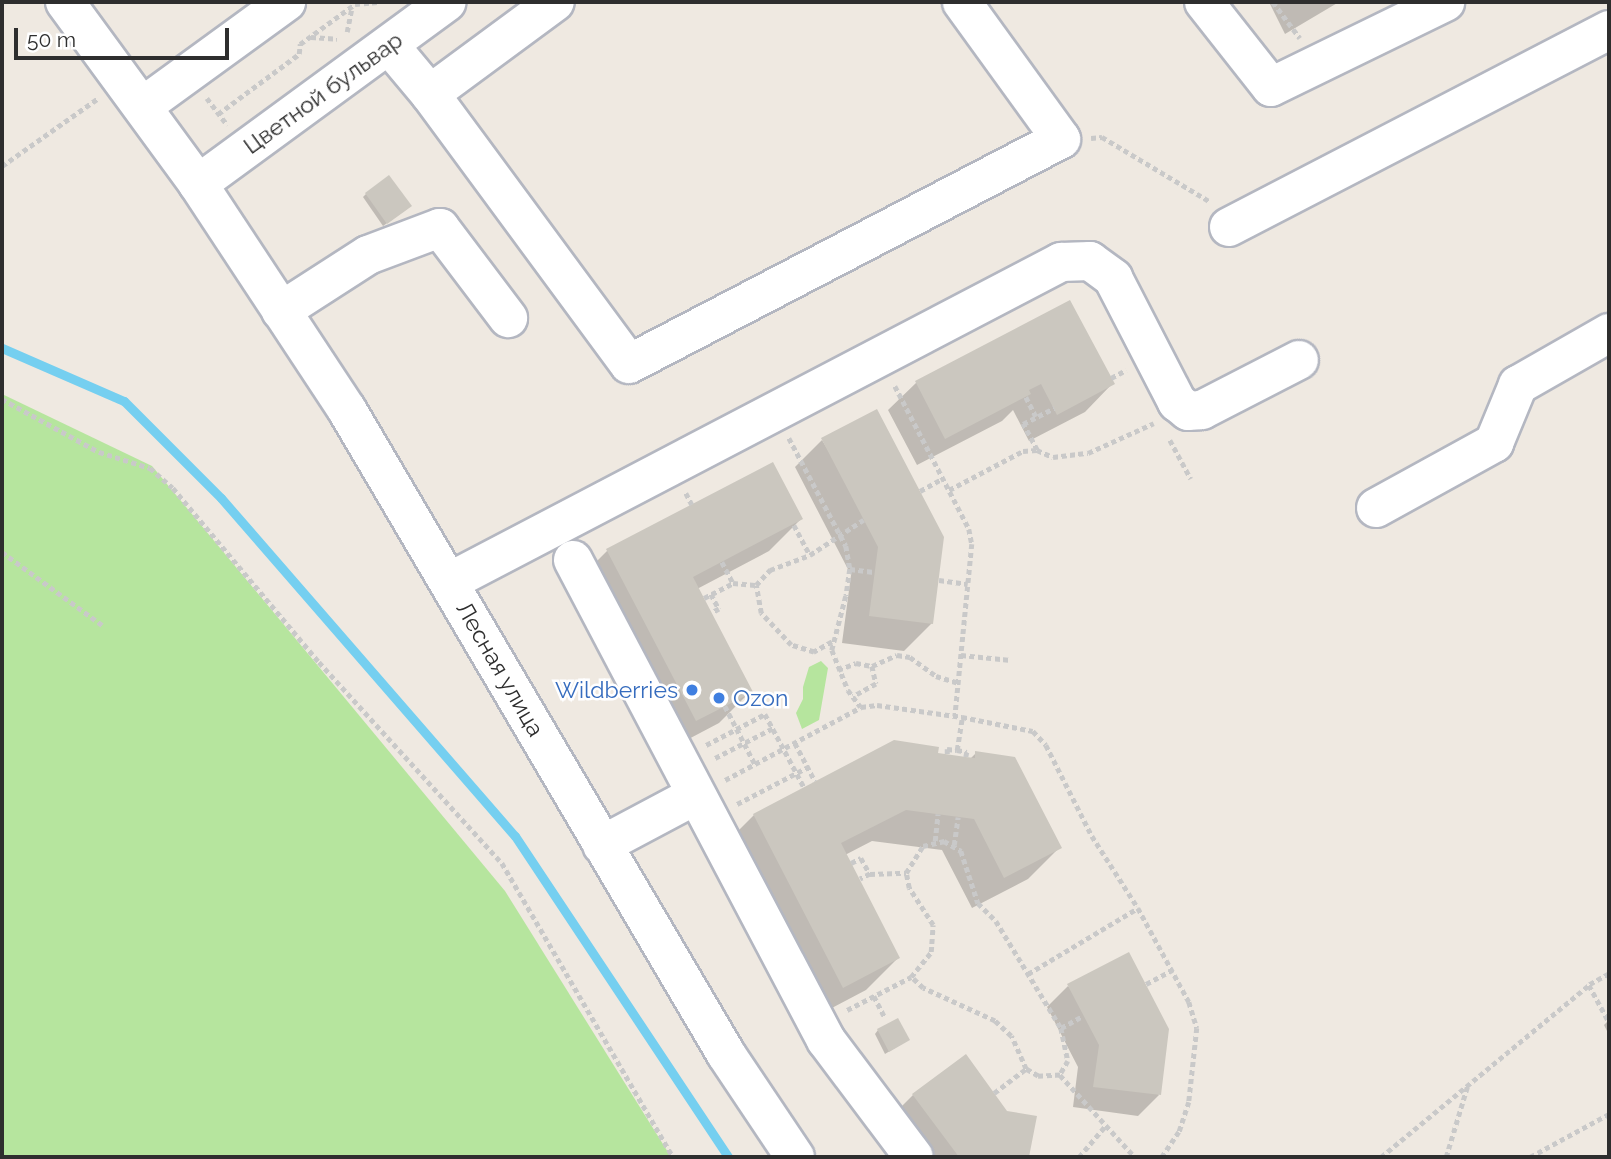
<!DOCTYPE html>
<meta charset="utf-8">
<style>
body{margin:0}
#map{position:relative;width:1611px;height:1159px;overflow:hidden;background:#efe9e1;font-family:Raleway,sans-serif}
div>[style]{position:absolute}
.green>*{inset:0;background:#b6e59e}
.shadow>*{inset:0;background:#0003}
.stream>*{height:9px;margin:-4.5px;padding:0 4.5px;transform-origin:4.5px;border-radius:4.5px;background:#75cff0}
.building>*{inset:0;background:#cbc7bf}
.path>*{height:4.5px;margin-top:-2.25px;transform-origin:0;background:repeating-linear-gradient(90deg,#c9c9c9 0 5px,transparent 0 8.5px)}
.roads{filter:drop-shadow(2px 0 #b4b7c1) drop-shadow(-2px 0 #b4b7c1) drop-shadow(0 2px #b4b7c1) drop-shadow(0 -2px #b4b7c1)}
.minor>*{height:38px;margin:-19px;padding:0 19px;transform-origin:19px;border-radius:19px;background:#fff}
.dots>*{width:19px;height:19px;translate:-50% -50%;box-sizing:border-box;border:4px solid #fff;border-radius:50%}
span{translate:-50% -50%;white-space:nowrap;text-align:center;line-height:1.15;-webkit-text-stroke:5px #fff;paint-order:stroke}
.street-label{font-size:23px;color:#2e2e2e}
.shop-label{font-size:23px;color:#366cbe}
.right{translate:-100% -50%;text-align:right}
.left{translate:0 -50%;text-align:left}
.frame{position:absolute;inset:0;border:4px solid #2e2e2e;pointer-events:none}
.scale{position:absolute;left:14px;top:28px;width:215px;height:32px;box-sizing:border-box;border:4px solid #2e2e2e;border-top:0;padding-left:9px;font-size:21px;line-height:24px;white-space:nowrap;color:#2e2e2e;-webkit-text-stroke:5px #fff;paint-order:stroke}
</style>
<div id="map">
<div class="green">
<div style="clip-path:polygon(2px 394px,152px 466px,505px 891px,671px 1157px,2px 1157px)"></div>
<div style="clip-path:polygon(821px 661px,828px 668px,819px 720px,802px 729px,796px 713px,803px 699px,803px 687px,809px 667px)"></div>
</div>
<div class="shadow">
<div style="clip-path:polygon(1269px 2px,1339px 2px,1285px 34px)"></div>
<div style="clip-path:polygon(366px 194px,407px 209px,383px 226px,363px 197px)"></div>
<div style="clip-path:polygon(1070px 303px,1112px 384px,1085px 412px,1029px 441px,1013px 410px,1002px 421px,917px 465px,888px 410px,916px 383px)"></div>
<div style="clip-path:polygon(822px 440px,932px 623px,904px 651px,842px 643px,851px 575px,795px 467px)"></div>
<div style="clip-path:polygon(801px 519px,769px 551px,697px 589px,751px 691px,719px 723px,664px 752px,575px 583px,607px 551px)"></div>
<div style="clip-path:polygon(976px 753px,1060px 847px,1028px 879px,972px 908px,942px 850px,872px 841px,845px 855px,898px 958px,866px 990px,811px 1019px,722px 847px,754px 815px,937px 754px,970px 759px)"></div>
<div style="clip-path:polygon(1068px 986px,1159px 1095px,1138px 1116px,1073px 1107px,1078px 1067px,1047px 1007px)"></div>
<div style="clip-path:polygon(1609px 1020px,1609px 1035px,1604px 1025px)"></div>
<div style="clip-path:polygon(878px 1030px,908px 1040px,885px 1054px,875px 1034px)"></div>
<div style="clip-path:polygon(913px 1095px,1035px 1117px,1028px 1157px,911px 1157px,886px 1122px)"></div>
</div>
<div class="stream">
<div style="left:2px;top:348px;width:133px;rotate:23.5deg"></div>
<div style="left:124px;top:401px;width:137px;rotate:45deg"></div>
<div style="left:221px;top:498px;width:448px;rotate:49deg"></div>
<div style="left:515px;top:836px;width:385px;rotate:56.4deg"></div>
</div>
<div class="building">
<div style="clip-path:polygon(389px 175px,412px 206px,387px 224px,365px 193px)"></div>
<div style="clip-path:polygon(1070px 300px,1115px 384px,1057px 415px,1041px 384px,1029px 390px,1031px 394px,945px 439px,915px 381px)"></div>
<div style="clip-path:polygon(877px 409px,944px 537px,933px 624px,869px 616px,878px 547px,821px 438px)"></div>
<div style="clip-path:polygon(773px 462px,803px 519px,693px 577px,753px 692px,696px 721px,606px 549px)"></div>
<div style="clip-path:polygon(894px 740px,939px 747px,938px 753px,966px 757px,975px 758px,975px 751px,1015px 757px,1062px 848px,1004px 878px,974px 819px,906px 810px,841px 843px,900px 958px,843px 988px,753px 814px)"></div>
<div style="clip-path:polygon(1129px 952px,1169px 1029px,1161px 1095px,1093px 1087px,1099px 1045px,1067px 984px)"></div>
<div style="clip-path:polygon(898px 1018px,910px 1040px,889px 1052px,877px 1029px)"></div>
<div style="clip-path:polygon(966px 1054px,1007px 1111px,1037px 1116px,1029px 1157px,959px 1157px,912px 1094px)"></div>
</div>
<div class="path">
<div style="left:1273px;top:2px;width:45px;rotate:53.1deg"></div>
<div style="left:347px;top:32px;width:25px;rotate:-79deg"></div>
<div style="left:311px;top:37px;width:26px;rotate:4deg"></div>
<div style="left:207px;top:98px;width:34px;rotate:53deg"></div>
<div style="left:218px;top:114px;width:101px;rotate:-36.5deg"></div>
<div style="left:299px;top:54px;width:10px;rotate:-84deg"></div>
<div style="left:300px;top:44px;width:68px;rotate:-36deg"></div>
<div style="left:355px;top:4px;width:23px;rotate:-5deg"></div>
<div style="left:1091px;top:138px;width:11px;rotate:-5deg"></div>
<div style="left:1102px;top:137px;width:125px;rotate:30.9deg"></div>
<div style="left:2px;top:166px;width:116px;rotate:-35.2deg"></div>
<div style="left:1111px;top:378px;width:17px;rotate:-28deg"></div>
<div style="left:895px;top:386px;width:161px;rotate:62.6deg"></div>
<div style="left:969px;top:529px;width:15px;rotate:79deg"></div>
<div style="left:972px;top:544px;width:173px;rotate:95.6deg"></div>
<div style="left:1026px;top:397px;width:22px;rotate:63deg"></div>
<div style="left:2px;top:399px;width:111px;rotate:28.7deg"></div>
<div style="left:99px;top:452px;width:53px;rotate:17.4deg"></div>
<div style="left:150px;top:468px;width:30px;rotate:41deg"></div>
<div style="left:173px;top:488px;width:227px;rotate:50deg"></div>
<div style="left:319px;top:662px;width:272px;rotate:47.7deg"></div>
<div style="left:502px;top:863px;width:340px;rotate:59.8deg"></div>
<div style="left:789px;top:438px;width:122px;rotate:62.2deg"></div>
<div style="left:846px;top:546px;width:23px;rotate:80deg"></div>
<div style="left:850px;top:569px;width:27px;rotate:98deg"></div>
<div style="left:846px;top:596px;width:56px;rotate:104.5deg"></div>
<div style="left:832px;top:650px;width:43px;rotate:68.2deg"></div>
<div style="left:848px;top:690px;width:21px;rotate:53deg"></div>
<div style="left:1170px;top:440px;width:44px;rotate:61.7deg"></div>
<div style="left:1037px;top:450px;width:30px;rotate:-118deg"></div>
<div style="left:1023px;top:424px;width:35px;rotate:-27deg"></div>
<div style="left:949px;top:490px;width:84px;rotate:-27.8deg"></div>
<div style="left:1023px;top:451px;width:14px;rotate:-4deg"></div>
<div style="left:1037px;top:450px;width:17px;rotate:24deg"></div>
<div style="left:1053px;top:457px;width:35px;rotate:-7deg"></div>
<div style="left:1088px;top:453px;width:72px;rotate:-24.4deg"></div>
<div style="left:920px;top:491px;width:26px;rotate:-29deg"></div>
<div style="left:686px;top:493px;width:13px;rotate:63deg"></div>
<div style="left:794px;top:525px;width:34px;rotate:62deg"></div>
<div style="left:2px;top:552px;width:124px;rotate:36.1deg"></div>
<div style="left:722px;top:562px;width:24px;rotate:62deg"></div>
<div style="left:850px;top:569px;width:24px;rotate:7deg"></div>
<div style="left:939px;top:580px;width:29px;rotate:8deg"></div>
<div style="left:711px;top:594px;width:17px;rotate:62deg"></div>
<div style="left:719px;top:609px;width:8px;rotate:150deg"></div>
<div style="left:704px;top:598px;width:33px;rotate:-27deg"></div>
<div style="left:733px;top:583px;width:22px;rotate:5deg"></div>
<div style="left:832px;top:642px;width:21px;rotate:151deg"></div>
<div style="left:814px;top:652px;width:24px;rotate:-163deg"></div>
<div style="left:791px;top:645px;width:44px;rotate:-133.2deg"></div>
<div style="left:761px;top:613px;width:28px;rotate:-100deg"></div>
<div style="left:756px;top:585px;width:21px;rotate:-47deg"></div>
<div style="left:770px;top:570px;width:43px;rotate:-20.6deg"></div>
<div style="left:810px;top:555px;width:64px;rotate:-33.4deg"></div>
<div style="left:961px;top:655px;width:50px;rotate:5.7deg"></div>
<div style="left:872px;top:666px;width:27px;rotate:-24deg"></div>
<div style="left:897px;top:655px;width:13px;rotate:9deg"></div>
<div style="left:910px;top:657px;width:32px;rotate:36deg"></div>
<div style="left:936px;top:676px;width:24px;rotate:17deg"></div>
<div style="left:838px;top:670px;width:19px;rotate:-21deg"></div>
<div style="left:856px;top:663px;width:16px;rotate:11deg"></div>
<div style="left:872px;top:666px;width:18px;rotate:77deg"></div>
<div style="left:876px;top:684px;width:26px;rotate:151deg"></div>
<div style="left:725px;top:706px;width:65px;rotate:62.7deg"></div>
<div style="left:795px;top:743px;width:43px;rotate:62.2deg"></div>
<div style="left:706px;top:745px;width:67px;rotate:-27.7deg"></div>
<div style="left:765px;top:714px;width:83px;rotate:61.9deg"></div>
<div style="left:957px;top:750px;width:33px;rotate:-81deg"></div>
<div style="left:947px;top:754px;width:5px;rotate:-90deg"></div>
<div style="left:947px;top:749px;width:10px;rotate:6deg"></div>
<div style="left:957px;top:750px;width:10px;rotate:11deg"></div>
<div style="left:967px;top:752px;width:5px;rotate:101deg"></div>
<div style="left:715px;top:758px;width:65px;rotate:-27.3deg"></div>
<div style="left:725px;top:780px;width:154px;rotate:-28.2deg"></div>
<div style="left:861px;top:707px;width:16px;rotate:-7deg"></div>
<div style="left:877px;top:705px;width:86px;rotate:8deg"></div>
<div style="left:962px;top:717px;width:72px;rotate:11.2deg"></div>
<div style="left:1033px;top:731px;width:19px;rotate:47deg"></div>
<div style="left:1046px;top:745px;width:102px;rotate:63.2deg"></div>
<div style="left:1092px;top:836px;width:85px;rotate:57.4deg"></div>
<div style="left:1138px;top:908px;width:107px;rotate:61.5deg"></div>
<div style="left:1189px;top:1002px;width:27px;rotate:73deg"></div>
<div style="left:1197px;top:1028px;width:74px;rotate:96.2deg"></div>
<div style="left:1189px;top:1102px;width:32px;rotate:108deg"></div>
<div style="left:1179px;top:1132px;width:30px;rotate:124deg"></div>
<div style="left:737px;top:804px;width:80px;rotate:-27.5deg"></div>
<div style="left:935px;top:841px;width:27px;rotate:-84deg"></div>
<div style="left:954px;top:845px;width:28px;rotate:-82deg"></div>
<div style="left:851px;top:863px;width:11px;rotate:-27deg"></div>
<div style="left:861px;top:858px;width:18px;rotate:61deg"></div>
<div style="left:870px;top:874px;width:11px;rotate:153deg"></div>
<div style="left:870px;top:874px;width:36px;rotate:-2deg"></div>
<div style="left:1028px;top:974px;width:128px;rotate:-31deg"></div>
<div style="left:1609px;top:974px;width:23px;rotate:151deg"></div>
<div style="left:1589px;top:985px;width:42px;rotate:61.6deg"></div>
<div style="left:1146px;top:984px;width:30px;rotate:-28deg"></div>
<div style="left:874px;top:996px;width:25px;rotate:63deg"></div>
<div style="left:847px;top:1010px;width:72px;rotate:-27.3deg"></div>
<div style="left:911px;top:977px;width:32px;rotate:-51deg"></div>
<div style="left:931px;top:952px;width:27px;rotate:-86deg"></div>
<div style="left:933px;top:925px;width:44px;rotate:-123deg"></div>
<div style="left:909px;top:888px;width:15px;rotate:-101deg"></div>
<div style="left:906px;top:873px;width:32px;rotate:-58deg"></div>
<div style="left:923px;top:846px;width:22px;rotate:-13deg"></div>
<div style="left:944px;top:841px;width:20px;rotate:30deg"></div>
<div style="left:961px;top:851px;width:55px;rotate:71.9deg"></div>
<div style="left:978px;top:903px;width:25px;rotate:45deg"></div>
<div style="left:996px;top:921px;width:125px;rotate:58.7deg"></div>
<div style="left:1061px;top:1028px;width:34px;rotate:78deg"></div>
<div style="left:1068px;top:1061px;width:16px;rotate:120deg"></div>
<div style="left:1060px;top:1075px;width:22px;rotate:177deg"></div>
<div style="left:1038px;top:1076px;width:14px;rotate:-150deg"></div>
<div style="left:1026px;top:1069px;width:36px;rotate:-114deg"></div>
<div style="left:1011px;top:1036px;width:22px;rotate:-137deg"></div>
<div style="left:995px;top:1021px;width:79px;rotate:-155.4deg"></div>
<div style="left:923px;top:988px;width:16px;rotate:-137deg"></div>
<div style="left:1061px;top:1028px;width:25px;rotate:-29deg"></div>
<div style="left:1060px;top:1075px;width:111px;rotate:47.6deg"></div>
<div style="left:994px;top:1093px;width:40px;rotate:-37deg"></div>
<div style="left:1079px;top:1157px;width:42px;rotate:-49.8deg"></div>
<div style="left:1381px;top:1157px;width:270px;rotate:-39.6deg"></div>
<div style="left:1446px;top:1157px;width:76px;rotate:-73.2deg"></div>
<div style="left:1530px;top:1157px;width:90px;rotate:-28.6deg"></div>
</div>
<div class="roads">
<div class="minor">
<div style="left:65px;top:2px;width:225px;rotate:53.8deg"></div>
<div style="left:198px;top:184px;width:271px;rotate:56.6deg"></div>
<div style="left:347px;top:410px;width:747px;rotate:59.52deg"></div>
<div style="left:726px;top:1054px;width:124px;rotate:56.2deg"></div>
<div style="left:1204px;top:2px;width:108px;rotate:51.8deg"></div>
<div style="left:1271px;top:87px;width:194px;rotate:-26deg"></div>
<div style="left:389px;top:45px;width:64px;rotate:50.1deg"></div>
<div style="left:430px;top:94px;width:155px;rotate:-36.4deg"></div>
<div style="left:430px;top:94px;width:335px;rotate:53.6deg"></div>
<div style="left:629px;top:364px;width:487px;rotate:-27.5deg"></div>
<div style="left:1061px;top:139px;width:169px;rotate:-125.9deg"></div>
<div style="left:143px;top:106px;width:177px;rotate:-36deg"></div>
<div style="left:198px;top:184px;width:308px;rotate:-36.2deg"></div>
<div style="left:1229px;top:227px;width:428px;rotate:-27.4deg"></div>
<div style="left:281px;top:311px;width:103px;rotate:-32.8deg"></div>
<div style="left:368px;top:255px;width:77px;rotate:-20.6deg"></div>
<div style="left:440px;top:228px;width:113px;rotate:52.9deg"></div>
<div style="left:1376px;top:508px;width:135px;rotate:-28.8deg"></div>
<div style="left:1494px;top:443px;width:63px;rotate:-67.5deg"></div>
<div style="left:1518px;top:385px;width:105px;rotate:-29.7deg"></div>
<div style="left:573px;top:560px;width:543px;rotate:62.21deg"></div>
<div style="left:826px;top:1040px;width:146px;rotate:53.1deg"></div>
<div style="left:449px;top:582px;width:691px;rotate:-27.6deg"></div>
<div style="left:1061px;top:262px;width:29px;rotate:-2deg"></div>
<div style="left:1090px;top:261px;width:29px;rotate:36deg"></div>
<div style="left:1113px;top:278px;width:140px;rotate:62.7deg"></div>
<div style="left:1177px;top:402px;width:14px;rotate:39deg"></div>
<div style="left:1188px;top:411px;width:14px;rotate:-4deg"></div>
<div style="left:1202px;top:410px;width:109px;rotate:-27.3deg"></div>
<div style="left:602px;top:845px;width:106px;rotate:-28deg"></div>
</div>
</div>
<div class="dots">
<div style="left:692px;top:690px;background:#3f7fe0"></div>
<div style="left:719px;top:698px;background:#3f7fe0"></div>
</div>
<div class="street-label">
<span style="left:323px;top:93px;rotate:-36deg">Цветной бульвар</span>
<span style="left:500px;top:669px;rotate:60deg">Лесная улица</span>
</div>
<div class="shop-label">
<span class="right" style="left:678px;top:690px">Wildberries</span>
<span class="left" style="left:733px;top:698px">Ozon</span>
</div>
<div class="frame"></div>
<div class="scale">50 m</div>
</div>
